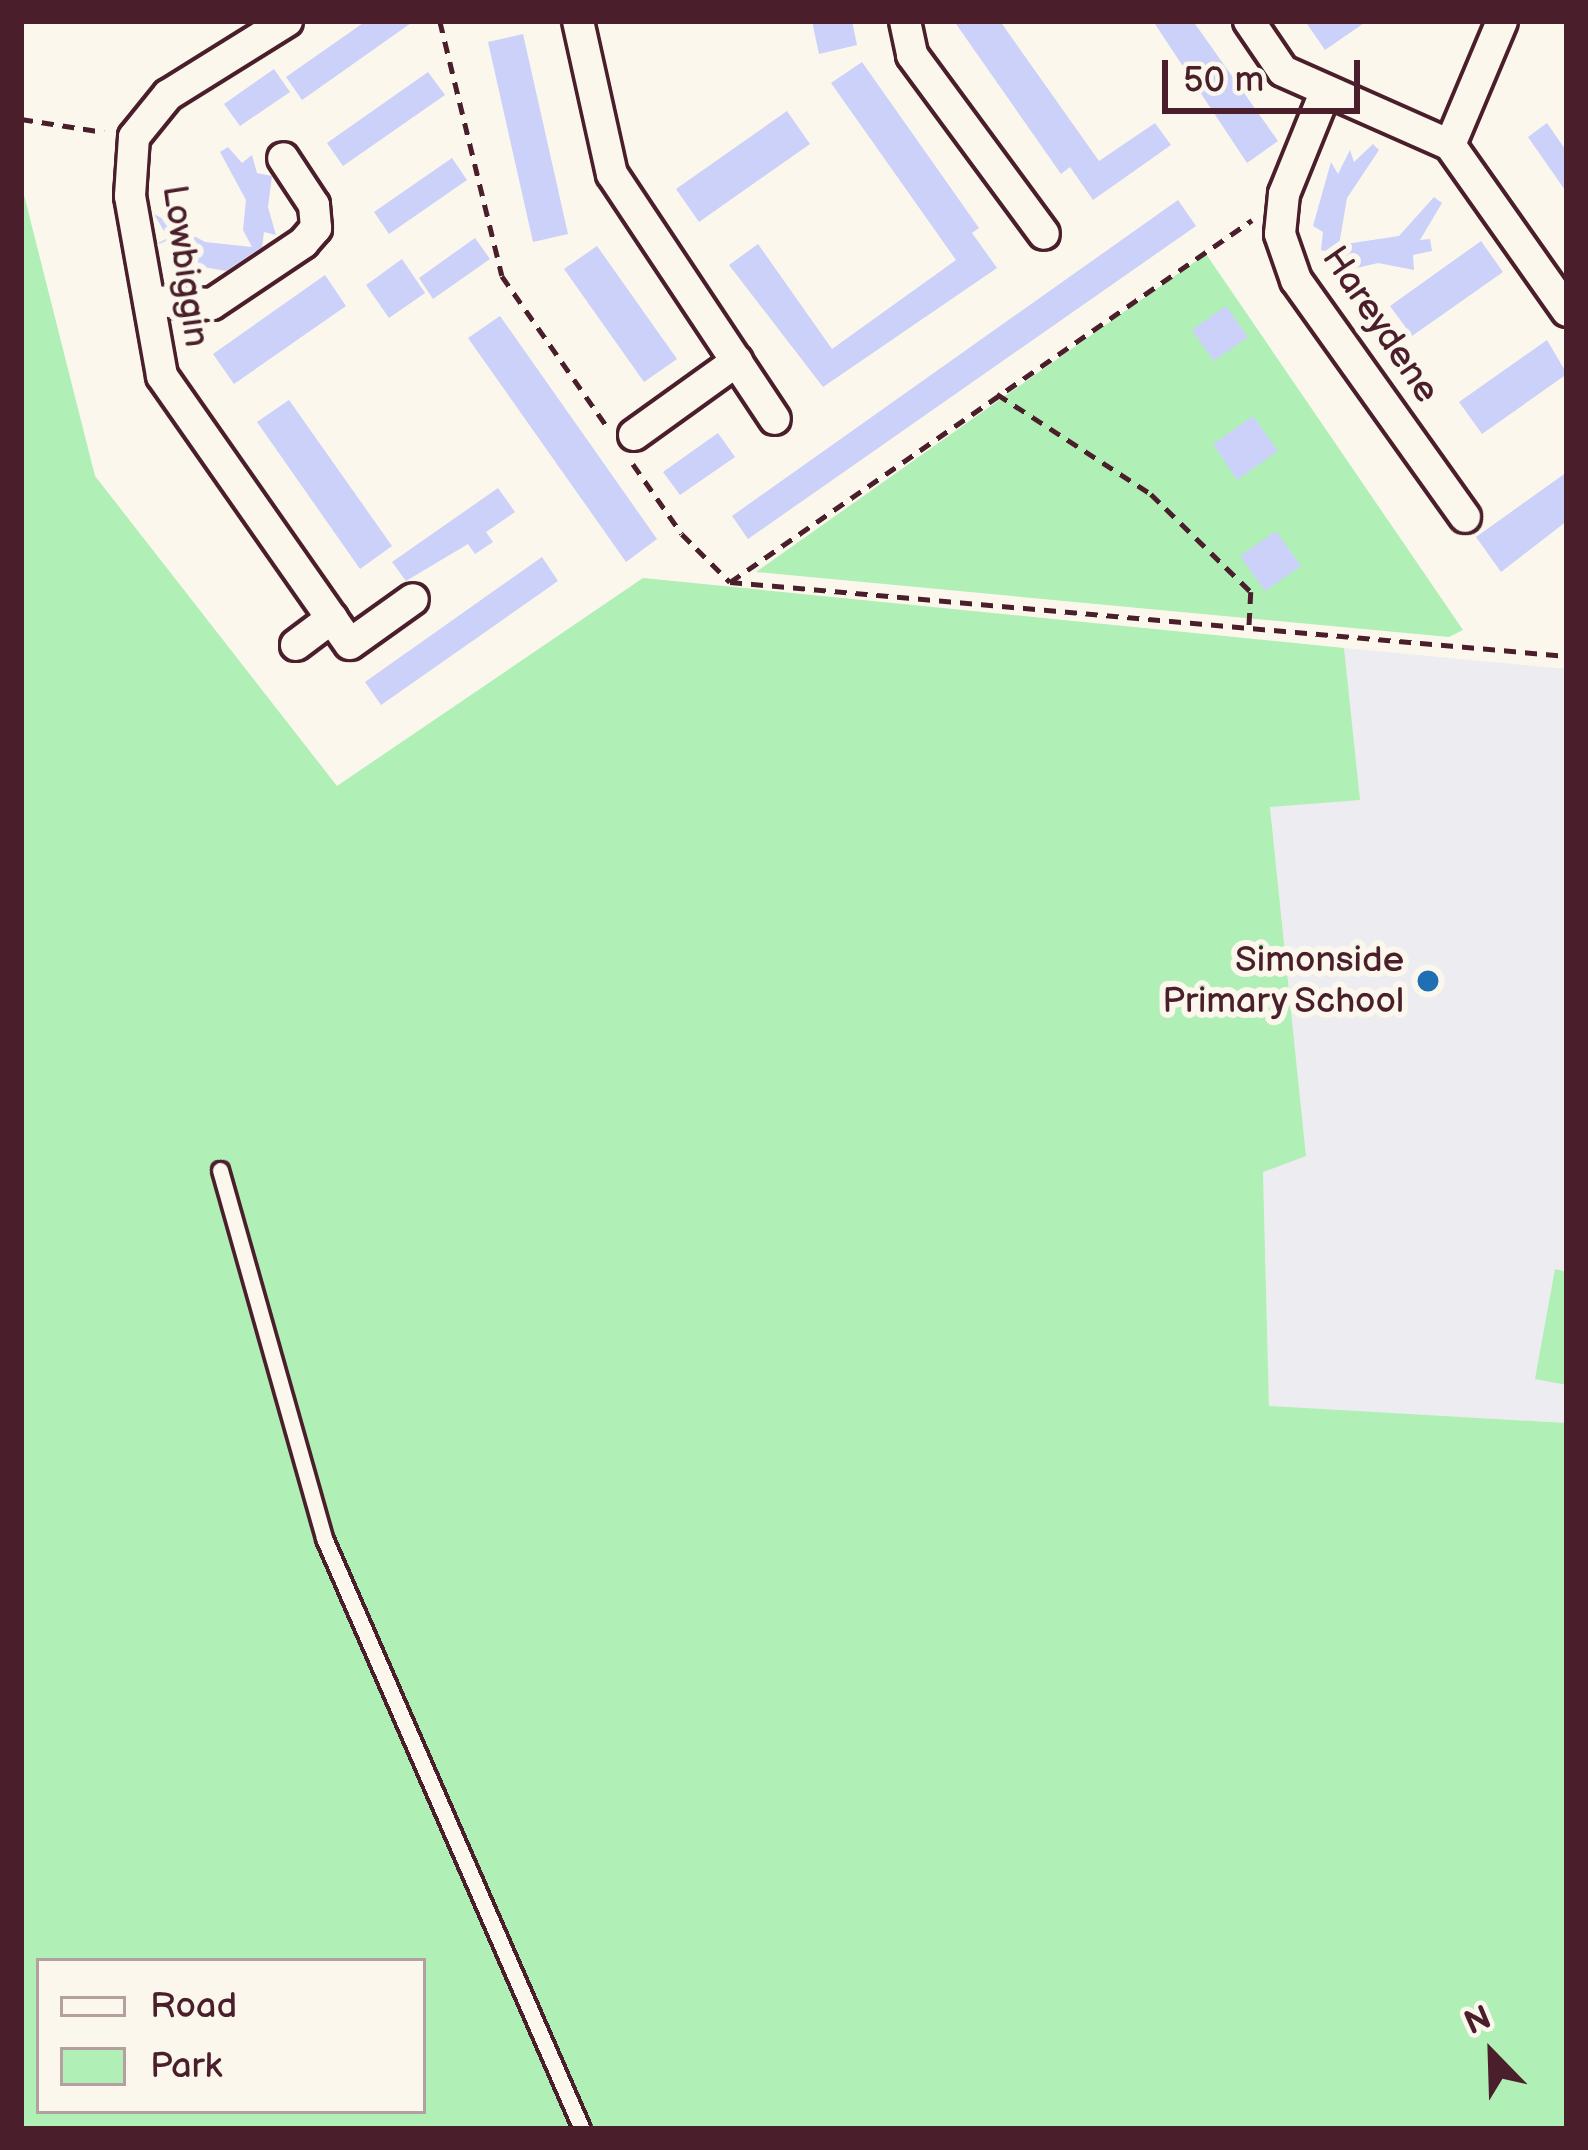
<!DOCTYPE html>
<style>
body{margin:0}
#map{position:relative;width:1588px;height:2150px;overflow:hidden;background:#fbf7ec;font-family:"Balsamiq Sans",sans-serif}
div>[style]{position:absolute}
.built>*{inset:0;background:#edecf0}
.green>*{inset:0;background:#b0efb6}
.building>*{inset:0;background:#cbd1f9}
.path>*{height:4.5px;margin-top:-2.25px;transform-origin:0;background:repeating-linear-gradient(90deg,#4a1f2b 0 12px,transparent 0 21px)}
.roads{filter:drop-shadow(3px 0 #4a1f2b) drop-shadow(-3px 0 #4a1f2b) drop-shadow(0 3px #4a1f2b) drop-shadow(0 -3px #4a1f2b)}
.service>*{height:15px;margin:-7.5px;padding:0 7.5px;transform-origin:7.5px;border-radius:7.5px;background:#fbf7ec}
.minor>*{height:30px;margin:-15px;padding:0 15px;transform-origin:15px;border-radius:15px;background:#fbf7ec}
.dots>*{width:33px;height:33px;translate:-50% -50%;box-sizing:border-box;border:6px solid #fbf7ec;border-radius:50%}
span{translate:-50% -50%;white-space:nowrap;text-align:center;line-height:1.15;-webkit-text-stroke:12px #fbf7ec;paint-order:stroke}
.street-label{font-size:36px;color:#4a1f2b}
.poi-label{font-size:36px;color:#4a1f2b}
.right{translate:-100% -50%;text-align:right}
.frame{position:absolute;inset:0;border:24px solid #4a1f2b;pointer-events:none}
.legend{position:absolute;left:36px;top:1958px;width:390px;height:156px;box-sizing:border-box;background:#fbf7ec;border:3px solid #b4a19f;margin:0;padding:15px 21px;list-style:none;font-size:36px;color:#4a1f2b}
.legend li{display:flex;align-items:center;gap:24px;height:60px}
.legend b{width:60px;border:3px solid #b4a19f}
.north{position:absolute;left:1432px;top:1994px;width:120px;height:120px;-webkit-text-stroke:9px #fbf7ec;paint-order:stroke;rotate:337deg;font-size:33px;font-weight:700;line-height:48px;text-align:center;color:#4a1f2b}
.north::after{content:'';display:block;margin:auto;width:42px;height:54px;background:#4a1f2b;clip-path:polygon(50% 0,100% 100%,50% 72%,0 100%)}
.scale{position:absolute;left:1162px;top:60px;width:198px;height:54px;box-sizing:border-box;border:6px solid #4a1f2b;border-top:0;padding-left:15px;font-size:36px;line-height:42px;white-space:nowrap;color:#4a1f2b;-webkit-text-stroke:9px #fbf7ec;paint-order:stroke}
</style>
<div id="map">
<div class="built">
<div style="clip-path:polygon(1344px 648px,1567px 669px,1567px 1423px,1269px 1407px,1263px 1171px,1306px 1156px,1270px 806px,1359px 799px)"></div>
</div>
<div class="green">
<div style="clip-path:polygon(evenodd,21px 183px,95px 476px,337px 786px,643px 578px,1344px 648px,1360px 800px,1270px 807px,1306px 1156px,1263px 1172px,1269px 1406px,1567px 1423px,1567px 2129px,21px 2129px,21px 183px,39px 1961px,423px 1961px,423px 2111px,39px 2111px,39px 1961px)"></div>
<div style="clip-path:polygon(1206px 254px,1463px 630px,1449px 637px,756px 572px)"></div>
<div style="clip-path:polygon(1555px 1269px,1567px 1272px,1567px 1385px,1535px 1379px)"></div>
</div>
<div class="building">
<div style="clip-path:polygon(366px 21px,414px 21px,302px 100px,286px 77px)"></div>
<div style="clip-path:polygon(812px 21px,852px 21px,857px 45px,819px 54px)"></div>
<div style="clip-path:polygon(954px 21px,1000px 21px,1099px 161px,1155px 123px,1171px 145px,1093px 200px,1070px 167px,1061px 174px)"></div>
<div style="clip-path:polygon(1153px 21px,1193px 21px,1278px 141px,1247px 163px)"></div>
<div style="clip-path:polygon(1305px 21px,1367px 21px,1325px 50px)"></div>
<div style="clip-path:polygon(523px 34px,568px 234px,533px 242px,488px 42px)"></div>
<div style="clip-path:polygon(862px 62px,979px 228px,972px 233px,997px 268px,823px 387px,729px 265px,758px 244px,832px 349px,956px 260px,831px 83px)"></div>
<div style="clip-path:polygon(274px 69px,290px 92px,240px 126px,224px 104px)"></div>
<div style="clip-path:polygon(428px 72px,445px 95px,343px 166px,327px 143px)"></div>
<div style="clip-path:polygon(787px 111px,810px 144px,699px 222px,676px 189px)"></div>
<div style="clip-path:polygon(1547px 123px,1567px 152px,1567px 193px,1528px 137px)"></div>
<div style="clip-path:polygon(1373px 144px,1379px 150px,1347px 198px,1339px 245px,1399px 236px,1434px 197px,1442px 203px,1420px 240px,1430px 239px,1432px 251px,1413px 255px,1414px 270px,1378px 263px,1348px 270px,1352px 258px,1321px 250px,1323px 232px,1313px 226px,1331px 162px,1338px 174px,1350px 150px,1354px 162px)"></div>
<div style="clip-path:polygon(228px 147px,242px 163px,252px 155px,257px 173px,272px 176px,268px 207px,276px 235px,264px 232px,262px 247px,226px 271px,170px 261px,180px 252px,158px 243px,168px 238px,154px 214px,205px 242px,252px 247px,243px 230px,246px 200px,220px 152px)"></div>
<div style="clip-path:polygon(452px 158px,467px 180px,389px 234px,374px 212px)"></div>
<div style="clip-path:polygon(1178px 200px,1196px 226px,748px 539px,732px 516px)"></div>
<div style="clip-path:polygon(475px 238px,490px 259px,433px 299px,419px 278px)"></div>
<div style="clip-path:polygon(1481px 241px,1503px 272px,1412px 336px,1390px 306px)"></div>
<div style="clip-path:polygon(597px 246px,677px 359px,644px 382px,564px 269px)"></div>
<div style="clip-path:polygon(402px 259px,425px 293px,389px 318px,366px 285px)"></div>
<div style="clip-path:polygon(325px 275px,346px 306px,234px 384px,213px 354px)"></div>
<div style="clip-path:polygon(1226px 306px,1248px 337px,1214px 361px,1192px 330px)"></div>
<div style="clip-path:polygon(500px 316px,657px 539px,626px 562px,468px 338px)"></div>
<div style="clip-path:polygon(1547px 340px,1567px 374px,1482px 434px,1459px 402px)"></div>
<div style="clip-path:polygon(289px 400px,392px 546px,360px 569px,257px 422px)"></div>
<div style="clip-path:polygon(1253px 416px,1278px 451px,1237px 480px,1213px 444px)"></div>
<div style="clip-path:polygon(718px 433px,735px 457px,680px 495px,663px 472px)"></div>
<div style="clip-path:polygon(1567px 472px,1567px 521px,1501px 572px,1476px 537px)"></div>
<div style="clip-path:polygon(498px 488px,515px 512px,486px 532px,493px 542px,475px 554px,468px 544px,406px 581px,392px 562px)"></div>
<div style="clip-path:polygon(1276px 531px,1301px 566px,1265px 591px,1240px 556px)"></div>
<div style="clip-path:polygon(542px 557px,558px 581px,381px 705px,365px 682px)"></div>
</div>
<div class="path">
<div style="left:440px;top:21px;width:262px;rotate:76.3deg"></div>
<div style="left:502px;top:276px;width:182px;rotate:55.1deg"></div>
<div style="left:21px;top:119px;width:84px;rotate:8.9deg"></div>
<div style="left:997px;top:394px;width:184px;rotate:33deg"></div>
<div style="left:1151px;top:494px;width:140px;rotate:44.4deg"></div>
<div style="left:1251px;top:592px;width:36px;rotate:93deg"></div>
<div style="left:633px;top:464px;width:85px;rotate:55deg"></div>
<div style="left:682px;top:534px;width:68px;rotate:45deg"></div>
<div style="left:730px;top:582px;width:840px;rotate:5.05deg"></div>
<div style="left:730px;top:582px;width:635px;rotate:-34.74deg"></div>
</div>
<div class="roads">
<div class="service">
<div style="left:220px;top:1170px;width:382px;rotate:74.2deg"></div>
<div style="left:324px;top:1538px;width:645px;rotate:66.42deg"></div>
</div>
<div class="minor">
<div style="left:287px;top:21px;width:140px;rotate:148.1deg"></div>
<div style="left:168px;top:95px;width:54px;rotate:129deg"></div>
<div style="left:134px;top:137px;width:59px;rotate:93.9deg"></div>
<div style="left:130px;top:196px;width:183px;rotate:79.9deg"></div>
<div style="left:162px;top:376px;width:327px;rotate:55deg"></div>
<div style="left:350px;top:644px;width:77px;rotate:-35.5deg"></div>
<div style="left:578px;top:21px;width:157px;rotate:77.5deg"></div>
<div style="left:612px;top:174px;width:294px;rotate:56.4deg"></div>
<div style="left:905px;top:21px;width:35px;rotate:78deg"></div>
<div style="left:912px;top:55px;width:222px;rotate:53.6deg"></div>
<div style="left:1249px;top:21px;width:60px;rotate:55.8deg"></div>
<div style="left:1283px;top:71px;width:183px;rotate:23.9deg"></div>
<div style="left:1450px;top:145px;width:203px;rotate:54.8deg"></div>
<div style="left:1324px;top:95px;width:107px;rotate:112deg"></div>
<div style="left:1284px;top:194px;width:40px;rotate:95.7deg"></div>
<div style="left:1280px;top:234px;width:49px;rotate:70.8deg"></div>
<div style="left:1296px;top:280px;width:291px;rotate:54.5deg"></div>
<div style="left:1450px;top:145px;width:134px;rotate:-67.2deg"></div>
<div style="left:149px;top:301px;width:63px;rotate:2.7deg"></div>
<div style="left:212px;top:304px;width:110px;rotate:-33.8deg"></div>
<div style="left:303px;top:243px;width:20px;rotate:-49deg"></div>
<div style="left:316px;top:228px;width:23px;rotate:-95deg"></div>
<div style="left:314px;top:205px;width:56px;rotate:-123.4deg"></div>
<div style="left:634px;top:435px;width:127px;rotate:-35.7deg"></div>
<div style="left:296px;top:645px;width:45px;rotate:-36.9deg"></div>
</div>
</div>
<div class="dots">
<div style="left:1428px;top:981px;background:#1f6fb2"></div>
</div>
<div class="street-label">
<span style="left:185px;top:266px;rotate:82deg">Lowbiggin</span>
<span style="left:1380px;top:325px;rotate:56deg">Hareydene</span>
</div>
<div class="poi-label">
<span class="right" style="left:1404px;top:981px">Simonside<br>Primary School</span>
</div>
<div class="frame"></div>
<ul class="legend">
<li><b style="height:15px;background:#fbf7ec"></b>Road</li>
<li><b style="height:33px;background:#b0efb6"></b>Park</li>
</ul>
<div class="north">N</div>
<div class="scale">50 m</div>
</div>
